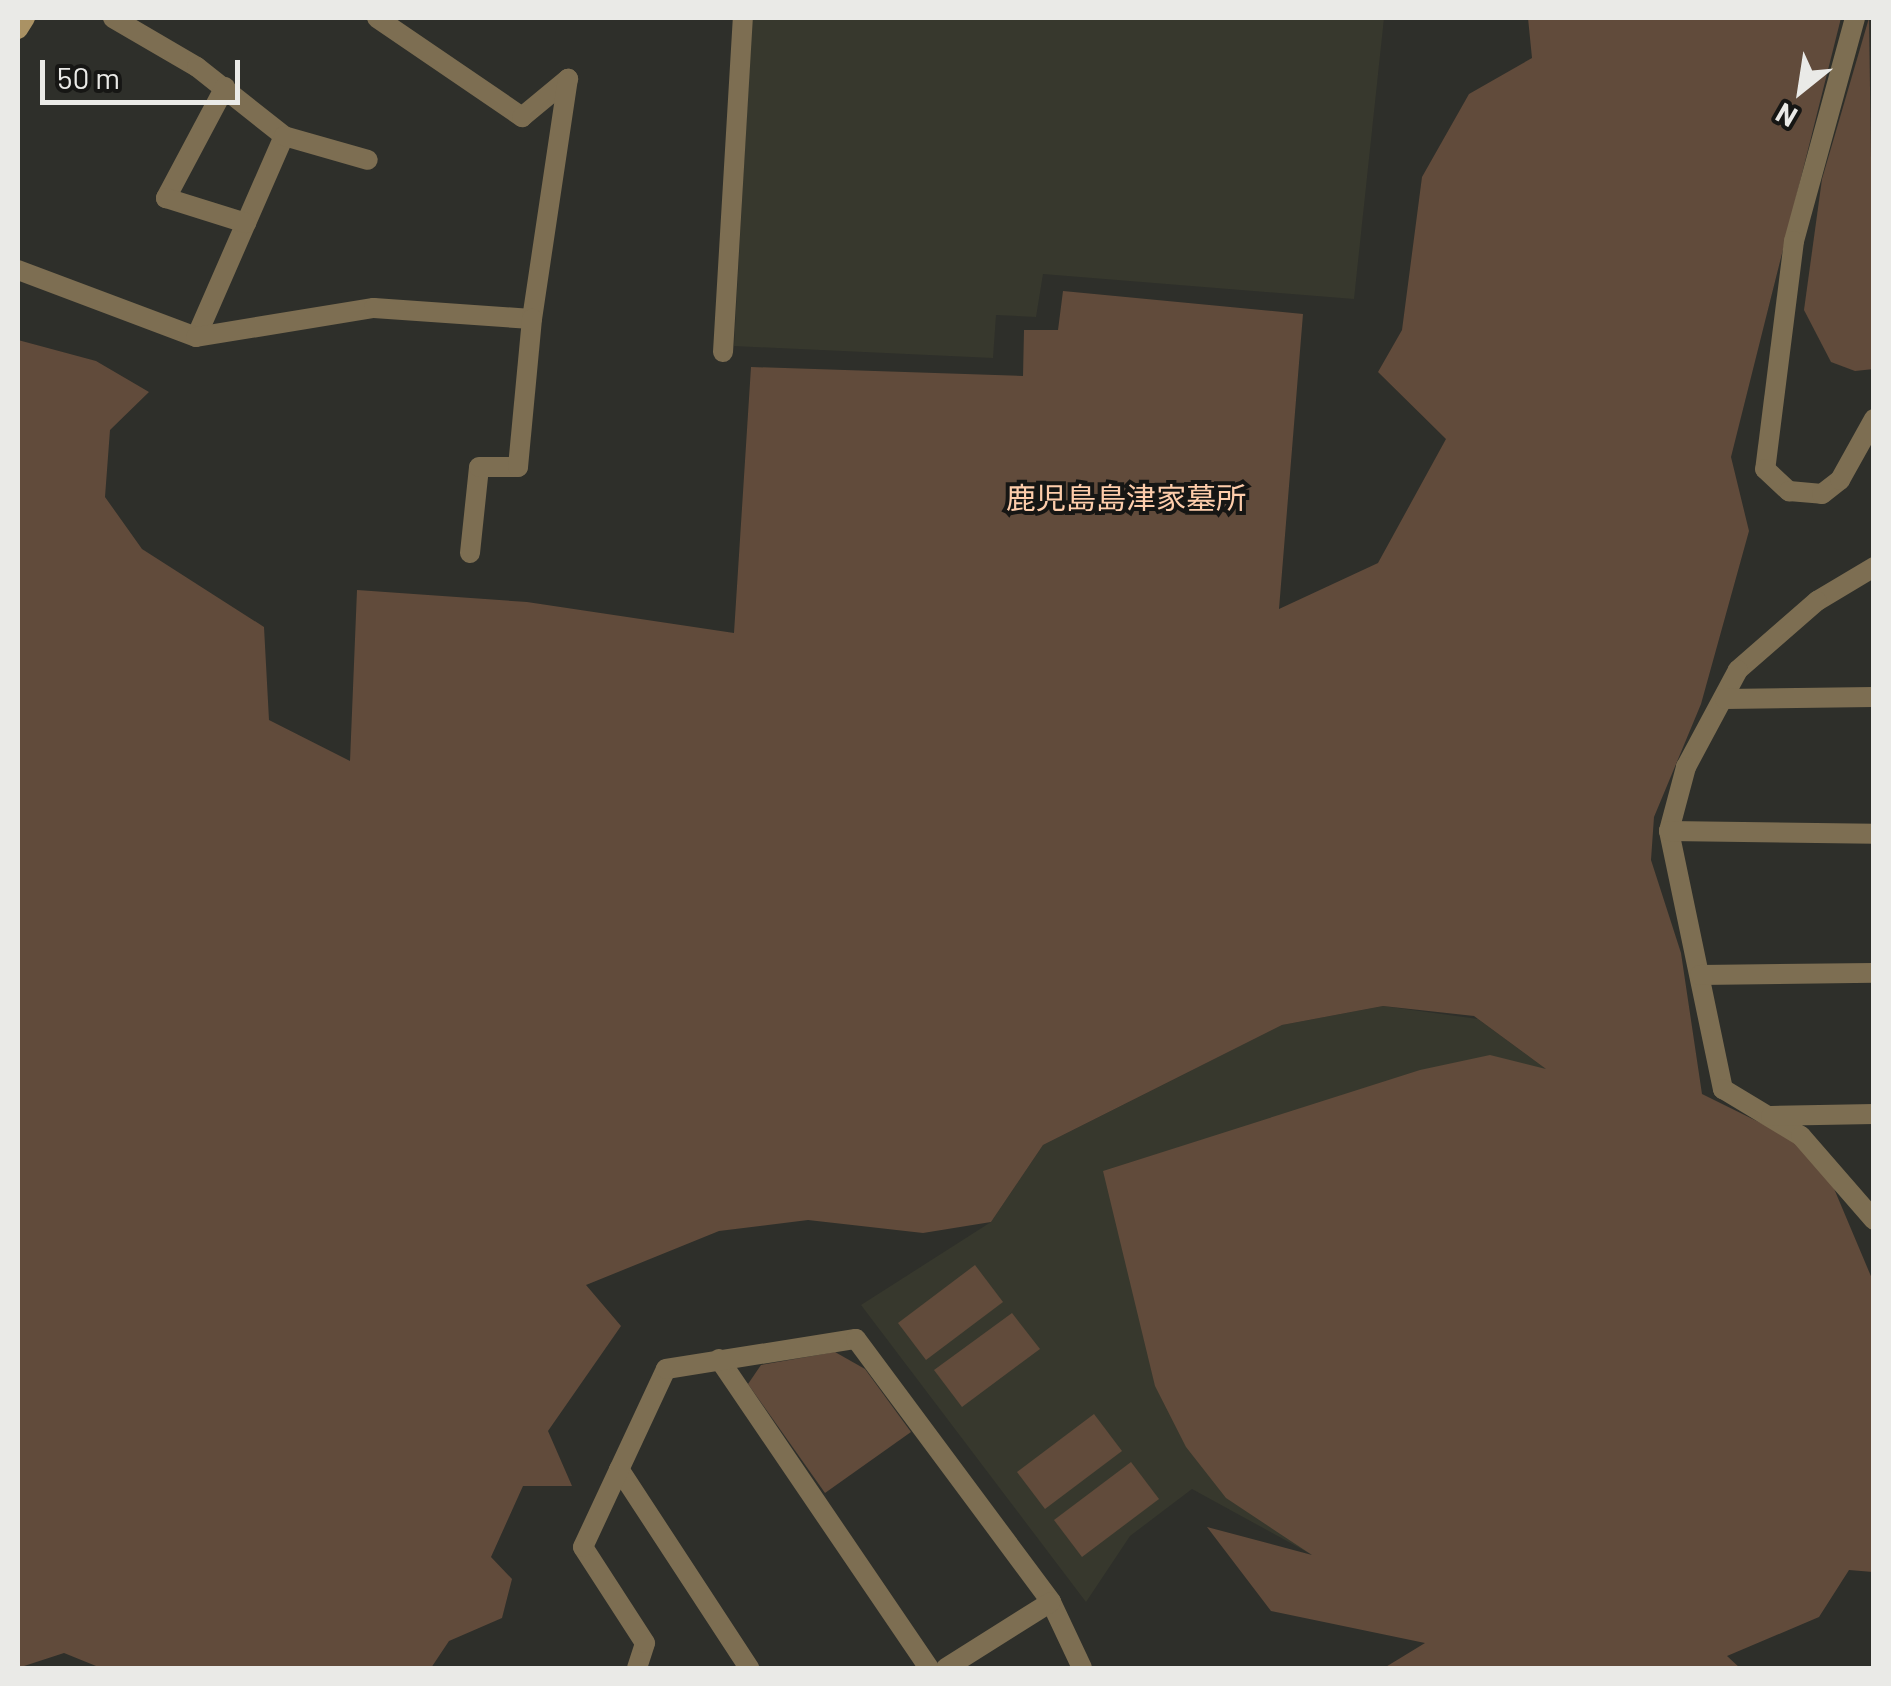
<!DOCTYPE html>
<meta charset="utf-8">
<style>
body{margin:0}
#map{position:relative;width:1891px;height:1686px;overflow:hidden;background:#2e2f2a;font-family:Barlow,"Noto Sans JP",sans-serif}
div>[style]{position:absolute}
.built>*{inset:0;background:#37382d}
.green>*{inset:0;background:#614b3b}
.street>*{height:20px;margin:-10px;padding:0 10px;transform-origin:10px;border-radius:10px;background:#7d6e52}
.secondary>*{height:20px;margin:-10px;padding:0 10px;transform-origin:10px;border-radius:10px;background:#aa9264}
span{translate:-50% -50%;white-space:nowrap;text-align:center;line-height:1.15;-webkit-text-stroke:8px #161614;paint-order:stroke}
.park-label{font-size:30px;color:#fecdab}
.frame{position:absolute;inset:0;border:20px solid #eaeae7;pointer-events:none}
.north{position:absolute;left:1751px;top:40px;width:100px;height:100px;-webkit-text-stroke:8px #161614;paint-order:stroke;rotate:210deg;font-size:28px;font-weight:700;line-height:40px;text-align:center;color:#eaeae7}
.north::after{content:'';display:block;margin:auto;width:35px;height:45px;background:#eaeae7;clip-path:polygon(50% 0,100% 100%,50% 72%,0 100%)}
.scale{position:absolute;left:40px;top:60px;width:200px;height:45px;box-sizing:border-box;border:5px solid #eaeae7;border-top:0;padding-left:12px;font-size:30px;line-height:35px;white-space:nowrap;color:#eaeae7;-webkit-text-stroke:8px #161614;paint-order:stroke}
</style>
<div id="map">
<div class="built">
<div style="clip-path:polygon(752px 18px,1384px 18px,1354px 299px,1043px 274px,1036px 317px,996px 315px,993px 358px,734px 346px)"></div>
<div style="clip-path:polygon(1383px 1006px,1478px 1019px,1549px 1071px,1316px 1557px,1192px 1489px,1130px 1536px,1086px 1602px,861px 1305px,991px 1222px,1043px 1145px,1282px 1025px)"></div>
</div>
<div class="green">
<div style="clip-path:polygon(1528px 18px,1841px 18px,1731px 457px,1749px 531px,1701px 704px,1654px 817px,1651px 860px,1681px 953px,1702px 1094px,1791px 1138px,1827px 1172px,1873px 1281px,1873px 1572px,1849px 1570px,1819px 1617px,1727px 1656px,1740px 1668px,1384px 1668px,1425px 1643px,1271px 1611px,1207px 1527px,1312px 1555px,1226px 1498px,1186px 1447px,1155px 1386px,1103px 1171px,1420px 1070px,1490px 1055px,1546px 1069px,1474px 1016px,1383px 1006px,1282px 1025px,1043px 1145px,991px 1222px,923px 1233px,808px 1220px,719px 1231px,586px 1285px,621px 1326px,548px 1431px,572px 1486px,523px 1486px,491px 1557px,512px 1579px,502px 1618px,449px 1641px,431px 1668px,101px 1668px,64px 1653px,18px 1668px,18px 340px,96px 361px,149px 392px,110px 430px,105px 497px,142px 549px,264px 627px,269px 720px,350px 761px,357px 590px,527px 602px,734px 633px,751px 367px,1023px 376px,1024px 330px,1058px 330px,1063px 291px,1303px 314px,1279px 609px,1378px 563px,1446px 439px,1378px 372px,1402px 330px,1422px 177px,1469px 94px,1532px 58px)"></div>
<div style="clip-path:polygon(1869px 18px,1874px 369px,1855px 371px,1831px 362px,1804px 310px,1822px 179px)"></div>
<div style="clip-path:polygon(975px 1265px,1003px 1302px,926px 1360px,898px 1323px)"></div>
<div style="clip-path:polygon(1012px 1313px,1040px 1349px,962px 1407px,934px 1370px)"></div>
<div style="clip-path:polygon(835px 1352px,865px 1369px,911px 1432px,825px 1493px,748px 1384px,761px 1365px)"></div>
<div style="clip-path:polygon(1094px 1414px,1122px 1451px,1045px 1509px,1017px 1472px)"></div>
<div style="clip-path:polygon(1131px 1462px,1159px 1499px,1082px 1557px,1054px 1520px)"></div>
</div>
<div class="street">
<div style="left:113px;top:18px;width:97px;rotate:30.3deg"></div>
<div style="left:197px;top:67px;width:111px;rotate:38.4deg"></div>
<div style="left:284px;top:136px;width:219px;rotate:113.6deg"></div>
<div style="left:377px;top:18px;width:176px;rotate:34.3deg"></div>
<div style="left:522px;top:117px;width:60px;rotate:-39.6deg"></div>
<div style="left:1855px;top:18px;width:231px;rotate:105.3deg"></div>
<div style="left:1794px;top:241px;width:230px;rotate:97.2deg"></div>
<div style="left:1765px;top:469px;width:33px;rotate:43deg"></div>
<div style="left:1789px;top:491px;width:33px;rotate:5deg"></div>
<div style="left:1822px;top:494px;width:23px;rotate:-38deg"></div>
<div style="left:1840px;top:480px;width:70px;rotate:-60.9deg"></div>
<div style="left:225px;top:87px;width:126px;rotate:118deg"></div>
<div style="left:166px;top:198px;width:84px;rotate:17.4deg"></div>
<div style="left:284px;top:136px;width:87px;rotate:15.9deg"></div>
<div style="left:18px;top:270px;width:190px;rotate:20.6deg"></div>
<div style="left:196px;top:337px;width:180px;rotate:-9.3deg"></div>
<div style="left:374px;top:308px;width:158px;rotate:4deg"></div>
<div style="left:532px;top:319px;width:243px;rotate:-81.5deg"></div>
<div style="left:723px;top:352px;width:335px;rotate:-86.6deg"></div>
<div style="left:470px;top:553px;width:86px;rotate:-84deg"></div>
<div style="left:479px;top:467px;width:39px"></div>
<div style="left:518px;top:467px;width:149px;rotate:-84.6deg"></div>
<div style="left:1874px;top:567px;width:66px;rotate:149.2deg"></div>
<div style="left:1817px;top:601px;width:105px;rotate:138.9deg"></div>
<div style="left:1738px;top:670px;width:110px;rotate:118.2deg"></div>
<div style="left:1686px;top:767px;width:66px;rotate:104.9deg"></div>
<div style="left:1669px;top:831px;width:264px;rotate:78.2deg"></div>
<div style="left:1723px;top:1089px;width:91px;rotate:31.1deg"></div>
<div style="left:1801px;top:1136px;width:111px;rotate:49deg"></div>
<div style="left:1725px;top:699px;width:149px;rotate:-0.8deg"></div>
<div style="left:1669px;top:831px;width:205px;rotate:0.8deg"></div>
<div style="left:1700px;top:975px;width:174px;rotate:-0.7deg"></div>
<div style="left:1771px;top:1116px;width:103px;rotate:-1.1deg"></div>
<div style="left:719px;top:1359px;width:374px;rotate:55.8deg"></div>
<div style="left:619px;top:1469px;width:238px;rotate:56.8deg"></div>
<div style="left:637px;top:1668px;width:26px;rotate:-72deg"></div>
<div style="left:645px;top:1643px;width:114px;rotate:-122.9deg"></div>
<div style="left:583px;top:1547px;width:196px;rotate:-65deg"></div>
<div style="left:666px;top:1369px;width:192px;rotate:-9deg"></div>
<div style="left:856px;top:1339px;width:327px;rotate:53.4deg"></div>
<div style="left:1051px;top:1602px;width:73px;rotate:64.8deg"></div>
<div style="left:946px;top:1668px;width:124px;rotate:-32.2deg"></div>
</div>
<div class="secondary">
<div style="left:18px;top:29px;width:13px;rotate:-58deg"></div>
</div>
<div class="park-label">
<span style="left:1126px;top:497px">鹿児島島津家墓所</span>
</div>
<div class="frame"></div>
<div class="north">N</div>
<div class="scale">50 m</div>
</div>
